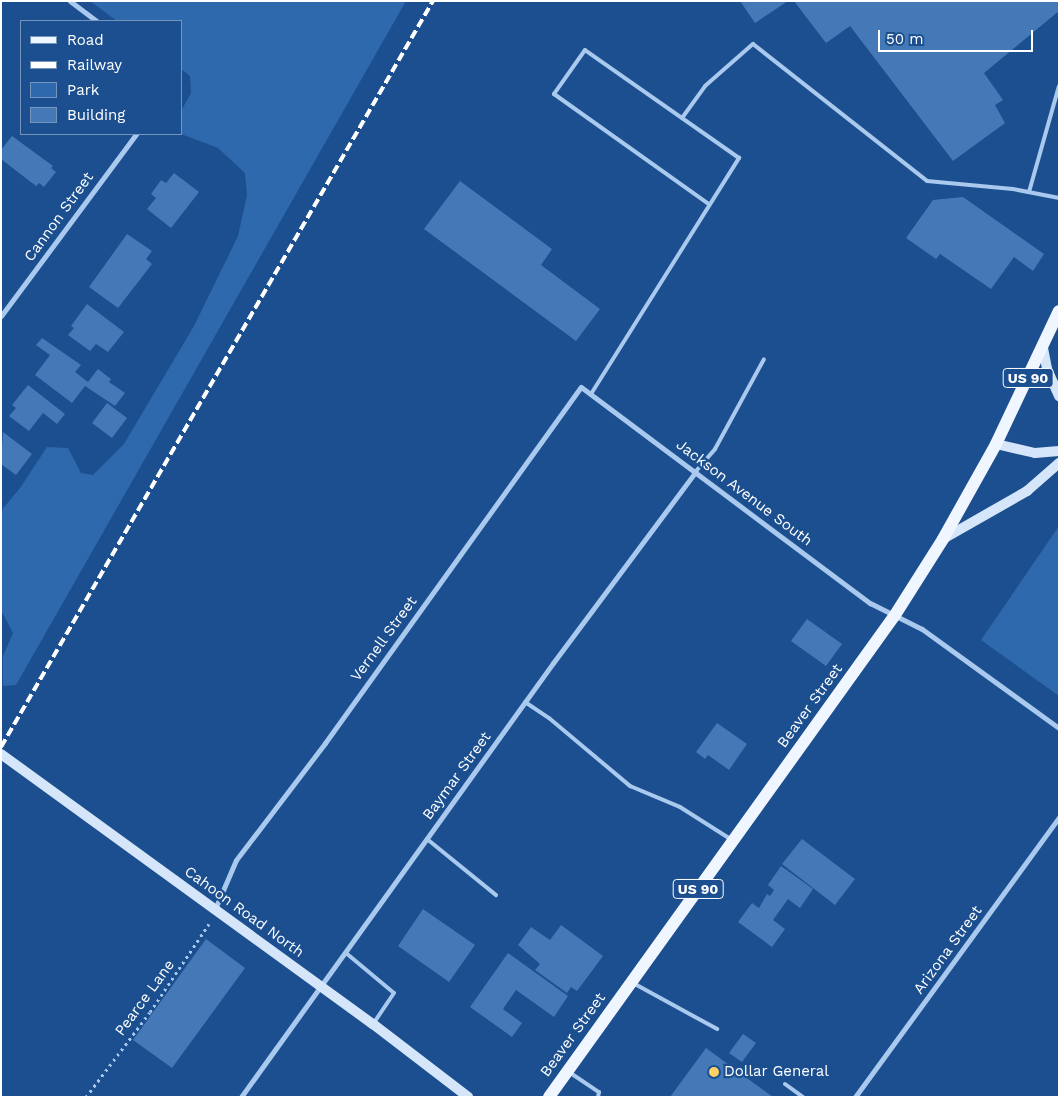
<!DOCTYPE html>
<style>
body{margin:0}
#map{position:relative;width:1060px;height:1098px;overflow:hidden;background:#1b4f8f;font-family:"Work Sans",sans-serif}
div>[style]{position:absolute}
.green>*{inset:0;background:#2e69ad}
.building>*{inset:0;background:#4478b7}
.path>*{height:3px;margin-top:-1.5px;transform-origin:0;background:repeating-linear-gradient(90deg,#a9c9ee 0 2.5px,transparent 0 6.5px)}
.service>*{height:4px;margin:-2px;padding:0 2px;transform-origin:2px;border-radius:2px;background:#a9c9ee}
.minor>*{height:5px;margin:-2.5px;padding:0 2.5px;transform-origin:2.5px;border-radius:2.5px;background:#a9c9ee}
.secondary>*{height:10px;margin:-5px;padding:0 5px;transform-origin:5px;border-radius:5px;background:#d6e6fa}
.primary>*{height:12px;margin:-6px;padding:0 6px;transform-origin:6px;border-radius:6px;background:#f0f6ff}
.rail>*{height:4px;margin-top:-2px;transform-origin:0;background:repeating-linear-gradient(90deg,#fff 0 9px,transparent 0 13px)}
.dots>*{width:14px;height:14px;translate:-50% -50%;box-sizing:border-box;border:2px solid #1b4f8f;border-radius:50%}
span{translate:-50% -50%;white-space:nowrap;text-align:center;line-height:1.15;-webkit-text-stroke:4.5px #1b4f8f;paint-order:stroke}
.shield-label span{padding:1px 4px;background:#1b4f8f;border:1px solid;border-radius:4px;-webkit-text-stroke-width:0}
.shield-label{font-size:14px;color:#fff;font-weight:700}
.street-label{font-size:15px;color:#fff}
.poi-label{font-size:15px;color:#fff}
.left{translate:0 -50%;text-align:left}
.frame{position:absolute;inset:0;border:2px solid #fff;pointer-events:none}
.legend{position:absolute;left:20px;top:20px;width:162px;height:115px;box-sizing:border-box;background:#1b4f8f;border:1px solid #7695bc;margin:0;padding:6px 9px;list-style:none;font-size:15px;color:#fff}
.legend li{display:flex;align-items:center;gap:10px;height:25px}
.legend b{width:25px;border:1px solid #7695bc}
.scale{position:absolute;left:878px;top:30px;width:155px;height:22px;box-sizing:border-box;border:2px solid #fff;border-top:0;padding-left:6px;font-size:15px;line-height:18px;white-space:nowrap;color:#fff;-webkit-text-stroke:4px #1b4f8f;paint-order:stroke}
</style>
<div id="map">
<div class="green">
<div style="clip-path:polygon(90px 1px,406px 1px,16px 685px,3px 686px,3px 656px,13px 633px,1px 610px,1px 511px,20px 488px,47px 447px,68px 448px,81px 473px,93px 475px,124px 444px,194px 326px,238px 236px,247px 195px,245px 173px,218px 148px,181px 134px,181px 111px,191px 93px,190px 76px,181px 69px,181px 21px,117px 21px)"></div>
<div style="clip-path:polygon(1059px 526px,1059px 696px,981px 640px)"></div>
</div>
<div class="building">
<div style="clip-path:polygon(740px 1px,788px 1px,755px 23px)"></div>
<div style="clip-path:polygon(794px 1px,1059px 1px,1059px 11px,984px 73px,1003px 100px,995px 105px,1005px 123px,953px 161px,850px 26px,826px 43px)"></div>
<div style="clip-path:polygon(12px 136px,53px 166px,51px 168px,56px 172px,44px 187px,39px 183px,36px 186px,1px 159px,1px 150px)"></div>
<div style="clip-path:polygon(174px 173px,199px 192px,171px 228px,147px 209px,156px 198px,151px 194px,161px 180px,166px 183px)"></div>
<div style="clip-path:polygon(460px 181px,552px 249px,541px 265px,600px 309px,576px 341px,424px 229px)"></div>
<div style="clip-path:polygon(963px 197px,1044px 254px,1033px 271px,1014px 257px,991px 289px,940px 254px,936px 259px,906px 238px,933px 200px)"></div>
<div style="clip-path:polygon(127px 234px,152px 251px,146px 259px,152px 264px,118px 308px,89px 287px)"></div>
<div style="clip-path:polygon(87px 304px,124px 332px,108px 352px,96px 344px,90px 351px,68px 335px,74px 328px,71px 326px)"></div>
<div style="clip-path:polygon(42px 338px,81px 365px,75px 372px,88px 382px,98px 369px,111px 379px,109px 382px,125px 393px,115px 406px,85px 386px,72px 403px,35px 375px,50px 355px,36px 345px)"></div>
<div style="clip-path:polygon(28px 385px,65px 414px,57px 424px,43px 413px,29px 431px,9px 416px,16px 408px,12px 405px)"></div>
<div style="clip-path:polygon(107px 403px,127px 418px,112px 438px,92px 423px)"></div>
<div style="clip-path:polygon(3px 432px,32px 454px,16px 475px,1px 464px)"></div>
<div style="clip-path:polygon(807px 619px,842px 644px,826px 666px,791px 641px)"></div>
<div style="clip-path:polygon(717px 723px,747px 744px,729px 770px,708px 755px,705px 759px,696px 752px)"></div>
<div style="clip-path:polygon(802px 839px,855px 879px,835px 905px,782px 864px)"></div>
<div style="clip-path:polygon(781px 866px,813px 889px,800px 908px,788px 899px,773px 920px,785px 929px,772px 947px,738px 922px,752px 903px,759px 908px,767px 894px,770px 896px,774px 890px,768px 885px)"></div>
<div style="clip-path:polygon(423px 909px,475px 945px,449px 982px,398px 946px)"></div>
<div style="clip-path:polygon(561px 925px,603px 956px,577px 991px,571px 987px,567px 993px,535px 970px,540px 964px,518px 945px,531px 927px,550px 940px)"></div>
<div style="clip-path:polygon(206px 939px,245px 968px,172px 1068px,133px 1040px)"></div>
<div style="clip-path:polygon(508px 953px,568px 996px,554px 1017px,516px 990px,503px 1009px,522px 1023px,512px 1037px,470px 1007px)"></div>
<div style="clip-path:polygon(743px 1034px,756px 1043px,742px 1062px,729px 1053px)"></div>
<div style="clip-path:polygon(706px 1048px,773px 1097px,670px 1097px)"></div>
</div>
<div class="path">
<div style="left:86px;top:1097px;width:106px;rotate:-53deg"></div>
<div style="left:150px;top:1012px;width:106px;rotate:-56.2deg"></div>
</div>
<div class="service">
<div style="left:682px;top:118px;width:39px;rotate:-54deg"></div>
<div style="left:705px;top:86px;width:64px;rotate:-41.2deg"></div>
<div style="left:753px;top:44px;width:221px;rotate:38.2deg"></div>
<div style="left:927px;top:181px;width:86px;rotate:5.3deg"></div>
<div style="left:1013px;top:189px;width:47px;rotate:11.1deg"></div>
<div style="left:1029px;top:192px;width:110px;rotate:-74.2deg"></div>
<div style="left:591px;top:394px;width:279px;rotate:-57.9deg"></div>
<div style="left:739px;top:158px;width:188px;rotate:-145deg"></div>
<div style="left:585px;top:50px;width:54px;rotate:125.2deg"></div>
<div style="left:554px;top:94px;width:190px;rotate:35.4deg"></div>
<div style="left:696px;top:471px;width:29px;rotate:-49deg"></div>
<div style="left:715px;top:449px;width:102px;rotate:-61.4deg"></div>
<div style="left:525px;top:702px;width:29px;rotate:34deg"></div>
<div style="left:549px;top:718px;width:106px;rotate:40deg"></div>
<div style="left:630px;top:786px;width:54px;rotate:22.8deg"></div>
<div style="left:680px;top:807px;width:62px;rotate:32.4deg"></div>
<div style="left:427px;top:839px;width:89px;rotate:39.1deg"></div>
<div style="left:346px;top:953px;width:62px;rotate:39.8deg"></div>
<div style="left:394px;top:993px;width:37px;rotate:124deg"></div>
<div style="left:633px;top:983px;width:96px;rotate:28.7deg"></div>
<div style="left:569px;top:1072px;width:36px;rotate:34deg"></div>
<div style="left:599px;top:1092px;width:5px;rotate:101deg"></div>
<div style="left:785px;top:1084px;width:22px;rotate:36deg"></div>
</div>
<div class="minor">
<div style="left:70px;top:1px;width:34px;rotate:37deg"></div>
<div style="left:1px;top:316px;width:227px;rotate:-53.4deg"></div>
<div style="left:215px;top:909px;width:53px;rotate:-66.8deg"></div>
<div style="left:236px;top:860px;width:147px;rotate:-52.7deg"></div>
<div style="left:325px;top:743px;width:438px;rotate:-54.3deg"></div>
<div style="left:581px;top:387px;width:361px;rotate:36.8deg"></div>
<div style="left:870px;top:603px;width:58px;rotate:26.6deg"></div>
<div style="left:922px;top:629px;width:169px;rotate:35.9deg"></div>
<div style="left:241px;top:1097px;width:535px;rotate:-54.29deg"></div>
<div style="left:553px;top:663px;width:239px;rotate:-53.3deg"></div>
<div style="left:855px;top:1097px;width:346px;rotate:-53.9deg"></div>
</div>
<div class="secondary">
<div style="left:1043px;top:348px;width:21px;rotate:79deg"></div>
<div style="left:1047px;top:369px;width:30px;rotate:66deg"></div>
<div style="left:996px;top:444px;width:40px;rotate:13deg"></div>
<div style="left:1035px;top:453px;width:24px;rotate:-5deg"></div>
<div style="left:943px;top:539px;width:97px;rotate:-29.7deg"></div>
<div style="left:1027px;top:491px;width:43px;rotate:-41.2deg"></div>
<div style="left:1px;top:754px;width:460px;rotate:36deg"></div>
<div style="left:373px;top:1024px;width:120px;rotate:37.5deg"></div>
</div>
<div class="primary">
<div style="left:549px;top:1097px;width:593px;rotate:-54.33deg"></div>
<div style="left:895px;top:615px;width:90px;rotate:-57.7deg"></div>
<div style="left:943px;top:539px;width:109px;rotate:-60.8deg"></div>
<div style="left:996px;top:444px;width:147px;rotate:-64.7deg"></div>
</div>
<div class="rail">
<div style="left:1px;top:747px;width:862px;rotate:-59.93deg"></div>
</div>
<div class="dots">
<div style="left:714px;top:1072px;background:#ffd166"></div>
</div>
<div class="shield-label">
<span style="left:1028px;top:378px">US 90</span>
<span style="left:698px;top:889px">US 90</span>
</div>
<div class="street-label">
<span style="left:59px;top:217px;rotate:-54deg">Cannon Street</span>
<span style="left:744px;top:493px;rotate:37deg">Jackson Avenue South</span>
<span style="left:384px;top:639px;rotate:-54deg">Vernell Street</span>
<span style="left:810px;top:706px;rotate:-54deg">Beaver Street</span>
<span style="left:457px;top:776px;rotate:-54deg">Baymar Street</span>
<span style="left:244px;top:912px;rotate:36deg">Cahoon Road North</span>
<span style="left:948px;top:950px;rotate:-54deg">Arizona Street</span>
<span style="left:145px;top:998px;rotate:-54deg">Pearce Lane</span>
<span style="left:573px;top:1035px;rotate:-54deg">Beaver Street</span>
</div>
<div class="poi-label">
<span class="left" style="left:724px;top:1072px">Dollar General</span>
</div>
<div class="frame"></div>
<ul class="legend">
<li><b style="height:6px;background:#f0f6ff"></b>Road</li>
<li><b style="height:6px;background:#fff"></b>Railway</li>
<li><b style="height:14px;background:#2e69ad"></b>Park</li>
<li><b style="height:14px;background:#4478b7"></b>Building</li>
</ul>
<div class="scale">50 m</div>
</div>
